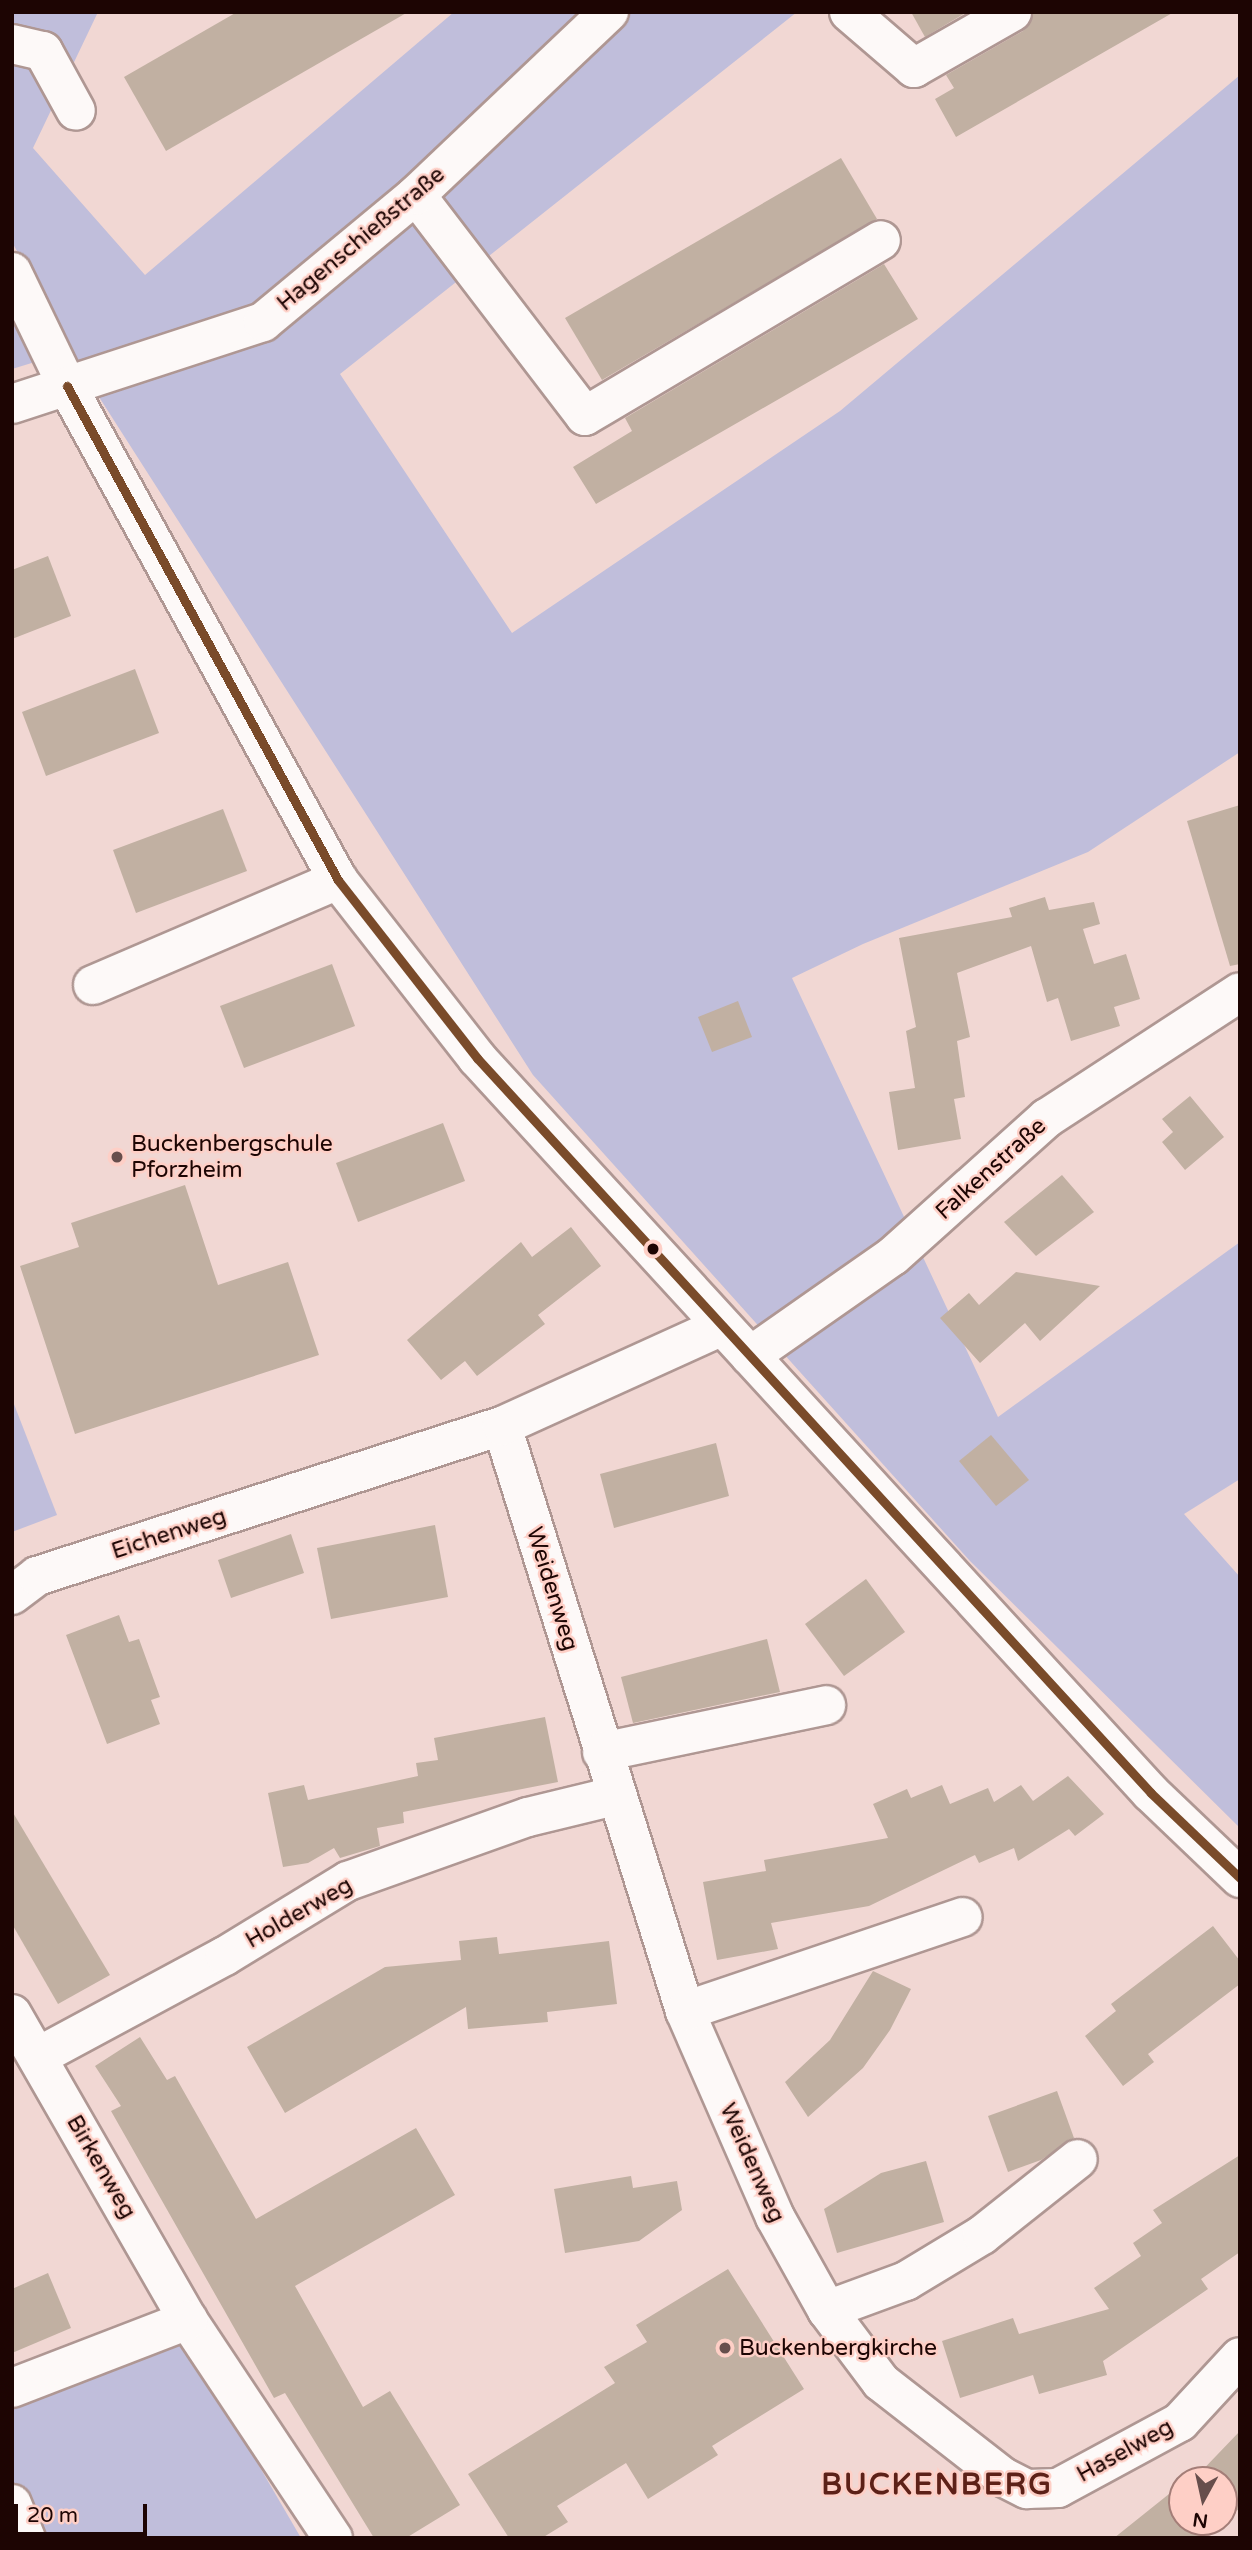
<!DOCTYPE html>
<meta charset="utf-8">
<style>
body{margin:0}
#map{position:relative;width:1252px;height:2550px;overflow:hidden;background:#f1d7d3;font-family:"Varela Round",sans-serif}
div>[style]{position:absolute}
.green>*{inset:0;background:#c0bedb}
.building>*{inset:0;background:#c1b0a2}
.roads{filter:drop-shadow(2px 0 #af9793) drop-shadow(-2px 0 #af9793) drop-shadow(0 2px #af9793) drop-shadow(0 -2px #af9793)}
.minor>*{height:38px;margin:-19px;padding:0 19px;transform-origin:19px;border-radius:19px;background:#fdf9f8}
.bus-1>*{height:9px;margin:-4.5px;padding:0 4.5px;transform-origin:4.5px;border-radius:4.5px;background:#7a4b2a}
.dots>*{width:19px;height:19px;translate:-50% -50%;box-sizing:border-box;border:4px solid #fecfc6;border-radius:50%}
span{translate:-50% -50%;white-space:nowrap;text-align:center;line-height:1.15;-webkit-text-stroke:5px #fecfc6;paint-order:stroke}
.street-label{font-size:23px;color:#1d0503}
.poi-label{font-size:23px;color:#1d0503}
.left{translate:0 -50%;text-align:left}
.district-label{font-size:30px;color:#5d2118;font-weight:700;letter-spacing:2px}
.frame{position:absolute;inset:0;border:14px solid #1d0503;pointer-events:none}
.north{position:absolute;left:1168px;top:2466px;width:70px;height:70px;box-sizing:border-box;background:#fecfc6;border:2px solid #a47e78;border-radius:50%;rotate:188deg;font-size:19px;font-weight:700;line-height:28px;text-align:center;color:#1d0503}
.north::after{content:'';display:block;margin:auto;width:24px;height:32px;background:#674e4c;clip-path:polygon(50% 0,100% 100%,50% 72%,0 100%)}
.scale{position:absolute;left:14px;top:2504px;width:133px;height:32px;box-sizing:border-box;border:4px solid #1d0503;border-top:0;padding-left:9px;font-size:21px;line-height:24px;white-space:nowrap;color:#1d0503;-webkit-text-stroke:5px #fecfc6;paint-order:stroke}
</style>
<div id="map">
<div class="green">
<div style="clip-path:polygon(12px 12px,98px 12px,33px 148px,145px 275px,454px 12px,797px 12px,340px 374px,512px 633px,840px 411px,1240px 75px,1240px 752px,1088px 852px,863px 944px,792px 978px,998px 1417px,1240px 1242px,1240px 1479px,1184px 1514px,1240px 1577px,1240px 1828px,970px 1561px,533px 1075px,83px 372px,12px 242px)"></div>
<div style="clip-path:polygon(12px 321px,35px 362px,12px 369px)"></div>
<div style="clip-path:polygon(12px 1399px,57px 1515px,12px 1532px)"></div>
<div style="clip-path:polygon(183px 2335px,301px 2538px,28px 2538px,12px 2500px,12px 2392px)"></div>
</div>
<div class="building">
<div style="clip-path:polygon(237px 12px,408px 12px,166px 151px,124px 77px)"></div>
<div style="clip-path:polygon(911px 12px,967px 12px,925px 37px)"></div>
<div style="clip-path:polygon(1034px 12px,1174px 12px,956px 137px,935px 99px,954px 88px,946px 75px,1023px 31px)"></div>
<div style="clip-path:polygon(841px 158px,877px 219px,602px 380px,565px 318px)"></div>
<div style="clip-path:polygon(884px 264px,918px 319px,596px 504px,573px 467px,632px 431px,625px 418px)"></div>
<div style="clip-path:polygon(48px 556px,71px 616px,12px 639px,12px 570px)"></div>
<div style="clip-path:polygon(135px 669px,159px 733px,46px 776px,22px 712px)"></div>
<div style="clip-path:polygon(1240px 805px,1240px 964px,1230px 966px,1187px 821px)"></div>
<div style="clip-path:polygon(223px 809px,247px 871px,136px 913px,113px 850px)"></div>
<div style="clip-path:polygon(1045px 897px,1049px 910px,1094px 902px,1100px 924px,1083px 929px,1094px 964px,1126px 954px,1140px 999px,1114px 1007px,1120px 1026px,1071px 1041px,1058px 998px,1047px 1002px,1031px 946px,957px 973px,970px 1037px,957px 1041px,965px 1097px,954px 1099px,961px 1139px,898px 1150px,889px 1092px,915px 1088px,906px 1031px,916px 1027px,899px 938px,1012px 917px,1009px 908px)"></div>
<div style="clip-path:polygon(332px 964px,355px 1026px,244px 1068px,220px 1006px)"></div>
<div style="clip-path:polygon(738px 1001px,752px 1037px,712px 1052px,698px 1017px)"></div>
<div style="clip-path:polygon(1190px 1096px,1224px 1137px,1185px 1170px,1162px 1142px,1173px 1132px,1162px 1119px)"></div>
<div style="clip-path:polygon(443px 1123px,465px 1181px,358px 1222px,336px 1163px)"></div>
<div style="clip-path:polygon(1062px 1175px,1094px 1212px,1036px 1256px,1004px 1222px)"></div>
<div style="clip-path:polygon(185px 1185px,218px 1285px,288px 1262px,319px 1355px,75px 1434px,20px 1266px,79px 1247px,71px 1223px)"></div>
<div style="clip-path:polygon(571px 1227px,601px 1266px,538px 1315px,545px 1324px,477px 1376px,465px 1361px,441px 1380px,407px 1340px,521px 1242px,532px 1257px)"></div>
<div style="clip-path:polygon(1016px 1272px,1100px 1286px,1040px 1341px,1025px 1323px,980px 1363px,940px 1318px,969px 1293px,979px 1305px)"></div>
<div style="clip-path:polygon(991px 1435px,1029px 1480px,996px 1506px,959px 1461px)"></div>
<div style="clip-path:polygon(716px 1443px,729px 1496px,614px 1528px,600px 1474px)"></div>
<div style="clip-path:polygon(435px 1525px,448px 1597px,331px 1619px,317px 1548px)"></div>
<div style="clip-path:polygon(291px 1534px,304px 1573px,231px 1598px,218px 1560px)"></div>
<div style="clip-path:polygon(866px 1579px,905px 1632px,844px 1676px,805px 1624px)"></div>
<div style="clip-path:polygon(119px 1615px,129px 1642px,139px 1639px,160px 1697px,151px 1700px,160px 1724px,107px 1744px,66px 1635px)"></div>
<div style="clip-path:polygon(767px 1639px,780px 1692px,633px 1723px,621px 1677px)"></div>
<div style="clip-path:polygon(545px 1717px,558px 1782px,403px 1812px,404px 1823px,377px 1828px,380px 1846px,340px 1858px,334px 1848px,308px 1863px,283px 1867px,268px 1793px,304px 1785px,308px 1800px,418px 1776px,416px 1763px,438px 1760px,434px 1738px)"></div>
<div style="clip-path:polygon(1068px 1776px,1104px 1814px,1075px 1836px,1069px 1829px,1018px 1861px,1014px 1848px,979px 1863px,975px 1855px,869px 1906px,771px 1923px,778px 1949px,717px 1960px,703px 1882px,766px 1871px,764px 1860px,888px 1838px,873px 1804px,907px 1789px,911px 1798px,942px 1785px,950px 1804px,988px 1788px,994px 1802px,1021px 1785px,1033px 1801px)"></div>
<div style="clip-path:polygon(12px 1811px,110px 1975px,58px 2004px,12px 1924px)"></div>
<div style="clip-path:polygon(1213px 1926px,1240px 1961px,1240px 1984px,1148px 2054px,1154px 2062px,1123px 2086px,1085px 2036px,1116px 2011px,1111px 2004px)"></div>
<div style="clip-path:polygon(497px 1937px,499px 1954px,609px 1941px,617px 2004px,547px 2012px,548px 2022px,468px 2029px,466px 2007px,285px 2113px,247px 2047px,385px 1967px,461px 1960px,459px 1941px)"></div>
<div style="clip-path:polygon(873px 1971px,911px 1989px,890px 2030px,863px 2068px,808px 2117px,785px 2082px,830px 2040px)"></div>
<div style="clip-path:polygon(140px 2037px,167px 2080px,175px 2076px,256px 2219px,416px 2128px,455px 2195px,295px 2286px,363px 2407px,390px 2391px,460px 2505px,406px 2538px,374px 2538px,285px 2393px,274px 2398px,111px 2111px,121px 2106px,95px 2066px)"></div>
<div style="clip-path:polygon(1057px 2091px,1074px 2138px,1041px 2160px,1008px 2172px,988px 2116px)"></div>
<div style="clip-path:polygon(1240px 2155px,1240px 2252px,1201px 2279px,1208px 2289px,1103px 2361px,1107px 2375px,1039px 2394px,1033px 2375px,960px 2398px,942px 2341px,1013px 2318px,1019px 2334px,1109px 2309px,1094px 2288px,1141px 2256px,1133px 2243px,1162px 2223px,1153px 2210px)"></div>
<div style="clip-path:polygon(926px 2161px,944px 2222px,837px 2253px,824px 2209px,881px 2173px)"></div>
<div style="clip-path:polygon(631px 2176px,633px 2188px,677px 2181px,682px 2210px,639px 2241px,565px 2253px,554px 2189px)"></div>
<div style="clip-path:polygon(728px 2269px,804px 2389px,712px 2446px,718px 2455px,648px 2499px,626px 2463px,557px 2506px,568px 2522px,542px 2538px,509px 2538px,468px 2474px,615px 2383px,604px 2367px,647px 2342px,636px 2325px)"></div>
<div style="clip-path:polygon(48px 2273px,71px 2328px,12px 2353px,12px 2289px)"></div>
<div style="clip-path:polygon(1240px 2431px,1240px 2508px,1224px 2521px,1224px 2480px,1193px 2480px)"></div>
<div style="clip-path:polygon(1179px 2486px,1182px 2522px,1222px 2522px,1202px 2538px,1114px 2538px)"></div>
</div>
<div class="roads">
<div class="minor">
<div style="left:849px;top:12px;width:86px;rotate:40.7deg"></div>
<div style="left:914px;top:68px;width:113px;rotate:-29.7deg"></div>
<div style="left:12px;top:44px;width:32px;rotate:13deg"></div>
<div style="left:43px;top:51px;width:68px;rotate:61.2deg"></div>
<div style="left:416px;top:195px;width:278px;rotate:52.6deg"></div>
<div style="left:585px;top:416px;width:344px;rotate:-30.7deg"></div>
<div style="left:12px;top:272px;width:127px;rotate:64.2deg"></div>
<div style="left:67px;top:386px;width:563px;rotate:61.25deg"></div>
<div style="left:338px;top:880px;width:226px;rotate:52deg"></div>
<div style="left:477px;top:1058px;width:997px;rotate:47.48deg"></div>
<div style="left:1151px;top:1793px;width:123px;rotate:43.7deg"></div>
<div style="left:12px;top:404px;width:264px;rotate:-18.1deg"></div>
<div style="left:263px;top:322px;width:199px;rotate:-39.7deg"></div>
<div style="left:416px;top:195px;width:266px;rotate:-43.5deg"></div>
<div style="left:93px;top:985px;width:267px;rotate:-23.2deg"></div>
<div style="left:750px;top:1356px;width:174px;rotate:-35deg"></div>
<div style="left:893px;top:1256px;width:207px;rotate:-41.9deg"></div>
<div style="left:1047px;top:1118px;width:230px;rotate:-33.1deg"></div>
<div style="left:502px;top:1426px;width:613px;rotate:72.63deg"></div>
<div style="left:685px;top:2011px;width:225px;rotate:66.4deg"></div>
<div style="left:775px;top:2217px;width:107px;rotate:60.8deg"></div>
<div style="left:827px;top:2310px;width:90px;rotate:53.1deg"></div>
<div style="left:881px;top:2382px;width:155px;rotate:37.9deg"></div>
<div style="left:1003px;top:2477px;width:27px;rotate:27deg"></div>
<div style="left:1027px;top:2489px;width:31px;rotate:-2deg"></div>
<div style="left:1058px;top:2488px;width:139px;rotate:-28.4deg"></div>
<div style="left:1180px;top:2422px;width:88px;rotate:-47.3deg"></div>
<div style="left:12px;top:1595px;width:31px;rotate:-37deg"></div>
<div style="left:37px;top:1576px;width:489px;rotate:-17.9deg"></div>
<div style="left:502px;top:1426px;width:239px;rotate:-24.4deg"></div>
<div style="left:602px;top:1752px;width:229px;rotate:-11.8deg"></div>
<div style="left:685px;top:2011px;width:293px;rotate:-18.7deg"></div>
<div style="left:12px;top:2014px;width:353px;rotate:60.1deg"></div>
<div style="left:188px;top:2320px;width:262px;rotate:56.4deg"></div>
<div style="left:39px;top:2056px;width:211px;rotate:-28.3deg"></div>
<div style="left:225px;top:1956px;width:144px;rotate:-31.4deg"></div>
<div style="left:348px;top:1881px;width:191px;rotate:-19.6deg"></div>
<div style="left:528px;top:1817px;width:89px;rotate:-13.6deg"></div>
<div style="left:827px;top:2310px;width:84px;rotate:-20.2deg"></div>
<div style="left:906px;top:2281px;width:89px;rotate:-31.2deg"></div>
<div style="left:982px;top:2235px;width:122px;rotate:-38.4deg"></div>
<div style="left:12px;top:2388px;width:189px;rotate:-21.1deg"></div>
<div style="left:12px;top:2504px;width:37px;rotate:68deg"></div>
</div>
</div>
<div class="bus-1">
<div style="left:67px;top:386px;width:563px;rotate:61.25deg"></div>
<div style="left:338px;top:880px;width:226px;rotate:52deg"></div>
<div style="left:477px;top:1058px;width:997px;rotate:47.48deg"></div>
<div style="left:1151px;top:1793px;width:123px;rotate:43.7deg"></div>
</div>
<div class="dots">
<div style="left:117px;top:1157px;background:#674e4c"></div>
<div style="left:653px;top:1249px;background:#1d0503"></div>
<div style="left:725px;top:2348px;background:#674e4c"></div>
</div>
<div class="street-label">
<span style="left:361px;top:239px;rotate:-40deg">Hagenschießstraße</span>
<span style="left:991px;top:1169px;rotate:-42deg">Falkenstraße</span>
<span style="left:169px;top:1534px;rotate:-18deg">Eichenweg</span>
<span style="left:552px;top:1589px;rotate:73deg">Weidenweg</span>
<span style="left:299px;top:1913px;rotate:-30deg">Holderweg</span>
<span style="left:752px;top:2163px;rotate:66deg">Weidenweg</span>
<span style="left:101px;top:2167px;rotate:60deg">Birkenweg</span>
<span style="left:1125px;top:2451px;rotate:-29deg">Haselweg</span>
</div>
<div class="poi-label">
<span class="left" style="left:131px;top:1157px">Buckenbergschule<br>Pforzheim</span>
<span class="left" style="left:739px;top:2348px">Buckenbergkirche</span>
</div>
<div class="district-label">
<span style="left:937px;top:2485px">BUCKENBERG</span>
</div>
<div class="frame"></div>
<div class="north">N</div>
<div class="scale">20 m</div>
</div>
